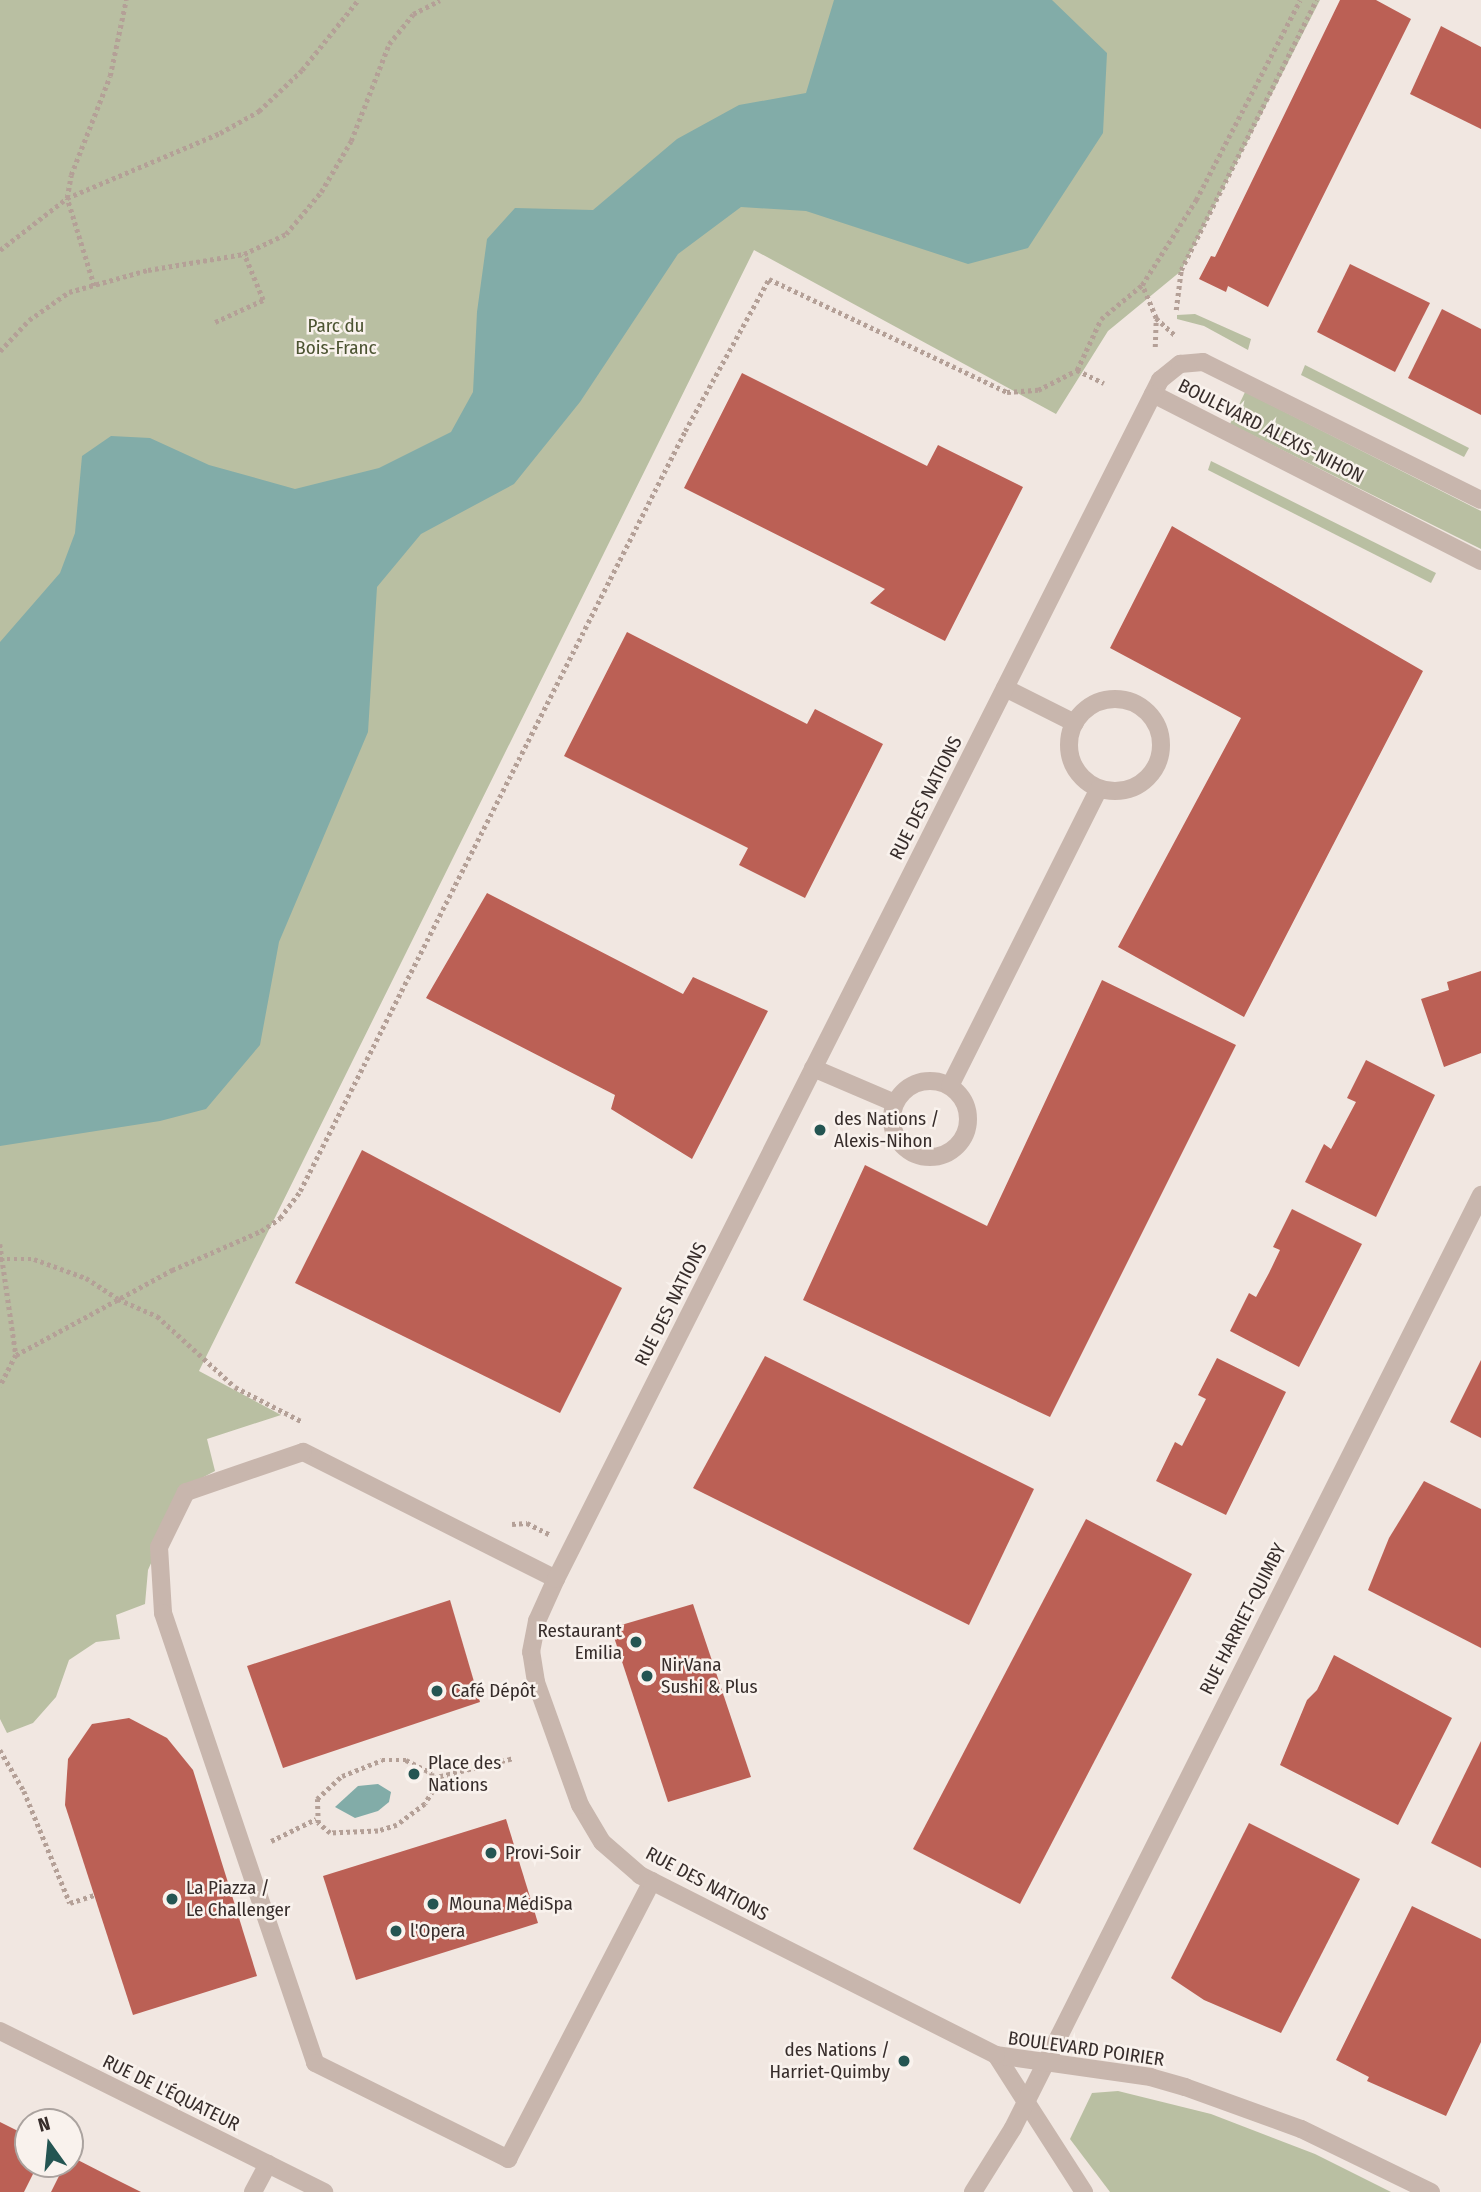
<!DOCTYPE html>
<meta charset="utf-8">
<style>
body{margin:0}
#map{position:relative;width:1481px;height:2192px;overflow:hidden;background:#f1e7e1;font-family:"Fira Sans Condensed",sans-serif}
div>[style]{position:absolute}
.green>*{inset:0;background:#b9bfa2}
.water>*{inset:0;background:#82aca8}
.building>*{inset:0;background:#bb6055}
.path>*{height:4.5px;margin-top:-2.25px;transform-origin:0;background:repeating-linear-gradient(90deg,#b4a097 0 3.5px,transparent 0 7px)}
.service>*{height:18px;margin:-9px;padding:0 9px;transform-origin:9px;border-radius:9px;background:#c8b6ad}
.service>.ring{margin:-9px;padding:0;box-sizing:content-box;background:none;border:18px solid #c8b6ad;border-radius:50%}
.minor>*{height:18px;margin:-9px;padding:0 9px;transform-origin:9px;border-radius:9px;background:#c8b6ad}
.dots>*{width:19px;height:19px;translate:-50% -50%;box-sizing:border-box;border:4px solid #f9f2ed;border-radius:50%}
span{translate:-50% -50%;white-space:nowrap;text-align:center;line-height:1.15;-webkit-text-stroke:5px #f9f2ed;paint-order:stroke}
.park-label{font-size:19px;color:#4b5331}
.street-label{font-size:19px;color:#372d2b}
.poi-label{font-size:19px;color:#372d2b}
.left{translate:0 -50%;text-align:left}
.right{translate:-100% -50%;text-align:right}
.north{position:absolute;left:14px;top:2108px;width:70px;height:70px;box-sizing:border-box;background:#f9f2ed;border:2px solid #aba39f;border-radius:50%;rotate:345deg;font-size:19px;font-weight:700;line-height:28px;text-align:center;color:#372d2b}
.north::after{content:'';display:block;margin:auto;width:24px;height:32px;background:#245552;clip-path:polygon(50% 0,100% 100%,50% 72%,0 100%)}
</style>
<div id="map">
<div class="green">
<div style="clip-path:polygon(0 0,1320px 0,1181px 271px,1108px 331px,1056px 414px,754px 250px,199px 1371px,281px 1415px,207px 1439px,215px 1471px,198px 1480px,178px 1503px,148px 1570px,145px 1604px,116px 1615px,120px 1639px,96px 1642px,69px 1660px,56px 1697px,33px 1723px,7px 1733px,0 1719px)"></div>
<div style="clip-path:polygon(1195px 314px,1251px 339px,1248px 350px,1204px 326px,1177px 319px,1177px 315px)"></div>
<div style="clip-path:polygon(1305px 365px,1469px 448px,1464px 457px,1301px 375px)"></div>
<div style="clip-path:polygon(1245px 392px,1481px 511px,1481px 549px,1230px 424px)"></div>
<div style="clip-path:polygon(1211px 461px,1436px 573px,1431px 583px,1208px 470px)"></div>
<div style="clip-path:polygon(1118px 2091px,1211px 2114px,1315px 2154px,1391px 2192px,1110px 2192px,1070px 2139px,1092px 2093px)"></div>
</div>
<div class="water">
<div style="clip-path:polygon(834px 0,1052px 0,1107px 53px,1103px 133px,1028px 248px,968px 264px,806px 211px,741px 207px,678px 254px,580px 402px,514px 484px,421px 534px,377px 587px,368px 732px,279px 942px,260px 1045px,206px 1109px,160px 1121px,0 1146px,0 642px,60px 573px,75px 533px,82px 456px,111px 436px,150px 438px,209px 465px,295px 489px,379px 468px,451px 432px,473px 392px,477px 312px,487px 239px,515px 208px,593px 210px,677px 139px,739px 105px,806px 93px)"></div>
<div style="clip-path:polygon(378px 1784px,391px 1792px,389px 1802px,378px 1811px,355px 1818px,335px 1807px,358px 1786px)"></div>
</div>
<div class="building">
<div style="clip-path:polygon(1340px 0,1376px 0,1411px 19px,1268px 307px,1228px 286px,1226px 292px,1199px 279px,1211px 256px,1215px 257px)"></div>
<div style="clip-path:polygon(1441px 26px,1481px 47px,1481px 129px,1410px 94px)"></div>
<div style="clip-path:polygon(1350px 264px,1430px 303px,1395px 372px,1317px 332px)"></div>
<div style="clip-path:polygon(1442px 309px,1481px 329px,1481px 415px,1408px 378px)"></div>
<div style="clip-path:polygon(742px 373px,927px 466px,938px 445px,1023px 487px,945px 641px,870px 603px,885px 589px,684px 488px)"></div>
<div style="clip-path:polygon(1172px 526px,1423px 671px,1244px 1017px,1118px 947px,1241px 718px,1110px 648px)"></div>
<div style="clip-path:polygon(627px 632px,807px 724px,815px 709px,883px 744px,805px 898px,739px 865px,748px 848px,564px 756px)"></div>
<div style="clip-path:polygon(487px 893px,683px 994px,693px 977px,768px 1011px,692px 1159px,611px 1109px,615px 1095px,426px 998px)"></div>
<div style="clip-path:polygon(1481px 971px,1481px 1053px,1444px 1067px,1421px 999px,1449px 990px,1447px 982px)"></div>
<div style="clip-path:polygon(1102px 980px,1236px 1045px,1050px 1417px,803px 1300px,865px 1165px,987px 1226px)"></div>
<div style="clip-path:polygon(1366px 1060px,1435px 1095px,1376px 1217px,1305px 1182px,1324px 1144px,1331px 1149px,1356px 1102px,1347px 1098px)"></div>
<div style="clip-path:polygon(362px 1150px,622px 1288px,560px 1413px,295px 1283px)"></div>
<div style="clip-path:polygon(1292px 1209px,1362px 1244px,1299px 1367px,1230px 1331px,1249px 1293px,1256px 1297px,1269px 1273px,1280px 1250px,1273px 1247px)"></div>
<div style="clip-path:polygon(765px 1356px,1034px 1489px,969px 1625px,693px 1488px)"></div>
<div style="clip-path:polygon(1217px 1358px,1286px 1392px,1226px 1515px,1156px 1481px,1175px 1442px,1182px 1446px,1206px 1399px,1198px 1395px)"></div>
<div style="clip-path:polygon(1481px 1360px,1481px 1438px,1450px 1422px)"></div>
<div style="clip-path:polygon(1424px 1481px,1481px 1509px,1481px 1648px,1368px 1590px,1389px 1538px)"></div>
<div style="clip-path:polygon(1086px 1519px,1192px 1574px,1020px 1904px,913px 1849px)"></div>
<div style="clip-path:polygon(450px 1600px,480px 1702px,283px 1768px,247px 1666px)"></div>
<div style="clip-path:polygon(693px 1604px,751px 1777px,668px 1802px,611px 1628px)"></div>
<div style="clip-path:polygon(1334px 1655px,1452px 1718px,1398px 1825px,1280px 1765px,1307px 1700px,1317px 1690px)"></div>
<div style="clip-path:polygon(129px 1718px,167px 1738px,193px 1770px,257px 1976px,133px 2015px,65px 1805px,68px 1759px,92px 1724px)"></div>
<div style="clip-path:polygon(1481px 1741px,1481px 1868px,1431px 1843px)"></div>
<div style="clip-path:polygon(506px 1819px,538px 1923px,356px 1980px,323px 1876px)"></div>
<div style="clip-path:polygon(1249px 1823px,1360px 1879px,1281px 2033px,1204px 2000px,1171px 1978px)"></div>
<div style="clip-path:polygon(1412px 1906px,1481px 1939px,1481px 2042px,1446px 2116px,1367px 2081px,1369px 2077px,1336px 2060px)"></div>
<div style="clip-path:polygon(0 2122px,28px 2136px,28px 2164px,38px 2164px,24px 2192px,0 2192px)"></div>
<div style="clip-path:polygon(70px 2156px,111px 2177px,141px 2192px,51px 2192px,65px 2164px,70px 2164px)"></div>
</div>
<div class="path">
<div style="left:0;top:250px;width:85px;rotate:-37.8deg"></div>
<div style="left:67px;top:198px;width:23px;rotate:-80deg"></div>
<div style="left:71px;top:175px;width:106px;rotate:-68.5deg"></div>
<div style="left:110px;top:76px;width:78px;rotate:-78.1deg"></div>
<div style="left:94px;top:286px;width:92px;rotate:-107.1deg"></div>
<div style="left:67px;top:198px;width:166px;rotate:-23deg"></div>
<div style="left:220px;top:133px;width:45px;rotate:-29.4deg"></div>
<div style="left:259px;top:111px;width:59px;rotate:-43.6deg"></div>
<div style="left:302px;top:70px;width:90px;rotate:-51.3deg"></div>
<div style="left:1176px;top:310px;width:40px;rotate:-82.9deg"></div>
<div style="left:1181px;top:270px;width:302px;rotate:-63.4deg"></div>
<div style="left:1156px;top:318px;width:27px;rotate:42deg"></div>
<div style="left:215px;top:322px;width:53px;rotate:-24.6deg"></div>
<div style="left:263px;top:300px;width:50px;rotate:-112.4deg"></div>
<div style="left:1155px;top:347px;width:29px;rotate:-88deg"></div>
<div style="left:1156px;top:318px;width:36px;rotate:-113deg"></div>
<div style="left:1142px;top:285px;width:101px;rotate:-57.6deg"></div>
<div style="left:1196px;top:200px;width:225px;rotate:-62.5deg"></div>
<div style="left:0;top:351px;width:42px;rotate:-46.9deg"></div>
<div style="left:29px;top:320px;width:49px;rotate:-35deg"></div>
<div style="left:69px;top:292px;width:82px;rotate:-15.6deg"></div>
<div style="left:148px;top:270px;width:97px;rotate:-9.5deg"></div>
<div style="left:244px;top:254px;width:47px;rotate:-25.5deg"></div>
<div style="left:286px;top:234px;width:55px;rotate:-50.2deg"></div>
<div style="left:321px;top:192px;width:59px;rotate:-59.5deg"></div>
<div style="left:351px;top:141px;width:104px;rotate:-68.6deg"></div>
<div style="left:389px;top:44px;width:38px;rotate:-51deg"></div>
<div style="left:413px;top:14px;width:30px;rotate:-27deg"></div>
<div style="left:1077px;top:370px;width:56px;rotate:-64.8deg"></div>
<div style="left:1101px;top:319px;width:53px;rotate:-39.7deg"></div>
<div style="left:0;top:1244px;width:112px;rotate:81.8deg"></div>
<div style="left:16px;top:1355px;width:35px;rotate:117deg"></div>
<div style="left:0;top:1259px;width:34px"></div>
<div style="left:34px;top:1259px;width:55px;rotate:20.1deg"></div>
<div style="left:86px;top:1278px;width:38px;rotate:33deg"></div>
<div style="left:118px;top:1299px;width:43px;rotate:23.6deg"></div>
<div style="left:157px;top:1316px;width:105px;rotate:42.3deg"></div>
<div style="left:235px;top:1387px;width:76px;rotate:27.2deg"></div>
<div style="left:16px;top:1355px;width:178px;rotate:-28.6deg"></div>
<div style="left:172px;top:1270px;width:97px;rotate:-23.7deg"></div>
<div style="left:261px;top:1231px;width:23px;rotate:-34deg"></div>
<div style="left:280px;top:1218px;width:34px;rotate:-53deg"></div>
<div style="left:300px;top:1191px;width:852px;rotate:-63.13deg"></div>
<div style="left:685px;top:431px;width:174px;rotate:-61.1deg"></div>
<div style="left:769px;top:279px;width:263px;rotate:25.4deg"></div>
<div style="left:1007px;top:392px;width:31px;rotate:-4deg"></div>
<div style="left:1038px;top:390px;width:44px;rotate:-27.1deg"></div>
<div style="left:1077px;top:370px;width:30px;rotate:26deg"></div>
<div style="left:512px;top:1524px;width:15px;rotate:-4deg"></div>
<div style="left:527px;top:1523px;width:25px;rotate:27deg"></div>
<div style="left:0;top:1750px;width:48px;rotate:59.7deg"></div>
<div style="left:24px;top:1791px;width:121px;rotate:67.7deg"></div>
<div style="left:70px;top:1903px;width:26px;rotate:-18deg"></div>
<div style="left:382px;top:1760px;width:24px"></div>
<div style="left:406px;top:1760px;width:29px;rotate:27deg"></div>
<div style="left:432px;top:1773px;width:18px;rotate:87deg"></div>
<div style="left:433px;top:1791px;width:15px;rotate:122deg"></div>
<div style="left:425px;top:1804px;width:35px;rotate:143deg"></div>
<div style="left:397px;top:1825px;width:20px;rotate:162deg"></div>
<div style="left:378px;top:1831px;width:48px;rotate:177.6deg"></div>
<div style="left:330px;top:1833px;width:16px;rotate:-140deg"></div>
<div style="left:318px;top:1823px;width:24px;rotate:-92deg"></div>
<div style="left:317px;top:1799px;width:34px;rotate:-43deg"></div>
<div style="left:342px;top:1776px;width:43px;rotate:-21.8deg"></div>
<div style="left:433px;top:1778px;width:83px;rotate:-13.9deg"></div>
<div style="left:271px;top:1841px;width:50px;rotate:-26.1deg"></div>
</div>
<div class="service">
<div style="left:1005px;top:688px;width:78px;rotate:26.6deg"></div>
<div class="ring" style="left:1069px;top:699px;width:74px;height:74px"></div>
<div style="left:813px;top:1068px;width:89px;rotate:23.1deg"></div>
<div class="ring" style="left:892px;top:1081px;width:58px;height:58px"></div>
<div style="left:950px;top:1086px;width:332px;rotate:-63.4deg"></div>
<div style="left:556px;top:1579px;width:283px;rotate:-153.3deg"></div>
<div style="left:303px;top:1452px;width:124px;rotate:161.1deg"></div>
<div style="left:186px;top:1492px;width:61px;rotate:116.1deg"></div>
<div style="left:159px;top:1547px;width:66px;rotate:86.5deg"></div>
<div style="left:163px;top:1613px;width:475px;rotate:71.3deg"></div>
<div style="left:315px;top:2063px;width:216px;rotate:26.4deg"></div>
<div style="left:508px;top:2159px;width:313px;rotate:-62.6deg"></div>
</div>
<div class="minor">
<div style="left:1153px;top:394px;width:368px;rotate:27deg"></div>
<div style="left:0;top:2031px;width:362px;rotate:26.4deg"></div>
<div style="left:996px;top:2055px;width:163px;rotate:57.3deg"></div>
<div style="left:253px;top:2192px;width:32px;rotate:-62deg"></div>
<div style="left:973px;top:2192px;width:75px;rotate:-58deg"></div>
<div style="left:1013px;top:2128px;width:1044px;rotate:-63.36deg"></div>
<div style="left:1431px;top:2192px;width:144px;rotate:-154.1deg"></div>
<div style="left:1301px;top:2129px;width:123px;rotate:-160.1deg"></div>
<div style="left:1185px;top:2087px;width:35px;rotate:-164deg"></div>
<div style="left:1151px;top:2077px;width:157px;rotate:-171.9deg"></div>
<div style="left:996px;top:2055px;width:399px;rotate:-153.2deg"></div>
<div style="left:640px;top:1875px;width:50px;rotate:-139deg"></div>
<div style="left:602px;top:1842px;width:43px;rotate:-120.7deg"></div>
<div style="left:580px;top:1805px;width:131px;rotate:-109.7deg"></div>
<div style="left:536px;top:1682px;width:30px;rotate:-99deg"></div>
<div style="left:531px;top:1652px;width:32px;rotate:-79deg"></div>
<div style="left:537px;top:1621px;width:46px;rotate:-65.7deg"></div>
<div style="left:556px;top:1579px;width:1343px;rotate:-63.26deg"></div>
<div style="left:1160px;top:380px;width:26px;rotate:-39deg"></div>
<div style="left:1180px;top:364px;width:23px;rotate:-5deg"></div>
<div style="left:1203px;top:362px;width:310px;rotate:26.4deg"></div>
</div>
<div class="dots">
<div style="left:820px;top:1130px;background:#245552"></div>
<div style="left:636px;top:1642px;background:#245552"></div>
<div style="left:647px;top:1676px;background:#245552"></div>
<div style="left:437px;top:1691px;background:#245552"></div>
<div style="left:414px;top:1774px;background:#245552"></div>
<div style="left:491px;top:1853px;background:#245552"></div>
<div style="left:172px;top:1899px;background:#245552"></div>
<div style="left:433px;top:1904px;background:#245552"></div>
<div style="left:396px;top:1931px;background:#245552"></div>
<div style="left:904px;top:2061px;background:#245552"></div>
</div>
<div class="park-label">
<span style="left:336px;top:337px">Parc du<br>Bois-Franc</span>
</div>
<div class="street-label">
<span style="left:1271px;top:431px;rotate:27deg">BOULEVARD ALEXIS-NIHON</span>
<span style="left:926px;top:798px;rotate:-63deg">RUE DES NATIONS</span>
<span style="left:671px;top:1304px;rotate:-63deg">RUE DES NATIONS</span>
<span style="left:1243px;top:1619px;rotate:-63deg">RUE HARRIET-QUIMBY</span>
<span style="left:707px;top:1884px;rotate:28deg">RUE DES NATIONS</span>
<span style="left:1086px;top:2049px;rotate:8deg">BOULEVARD POIRIER</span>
<span style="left:171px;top:2093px;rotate:26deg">RUE DE L'ÉQUATEUR</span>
</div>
<div class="poi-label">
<span class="left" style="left:834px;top:1130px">des Nations /<br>Alexis-Nihon</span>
<span class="right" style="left:622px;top:1642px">Restaurant<br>Emilia</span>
<span class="left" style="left:661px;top:1676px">NirVana<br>Sushi &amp; Plus</span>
<span class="left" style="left:451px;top:1691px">Café Dépôt</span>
<span class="left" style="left:428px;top:1774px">Place des<br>Nations</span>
<span class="left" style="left:505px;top:1853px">Provi-Soir</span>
<span class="left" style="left:186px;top:1899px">La Piazza /<br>Le Challenger</span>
<span class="left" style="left:449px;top:1904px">Mouna MédiSpa</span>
<span class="left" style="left:410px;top:1931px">l'Opera</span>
<span class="right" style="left:890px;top:2061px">des Nations /<br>Harriet-Quimby</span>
</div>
<div class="north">N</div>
</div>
